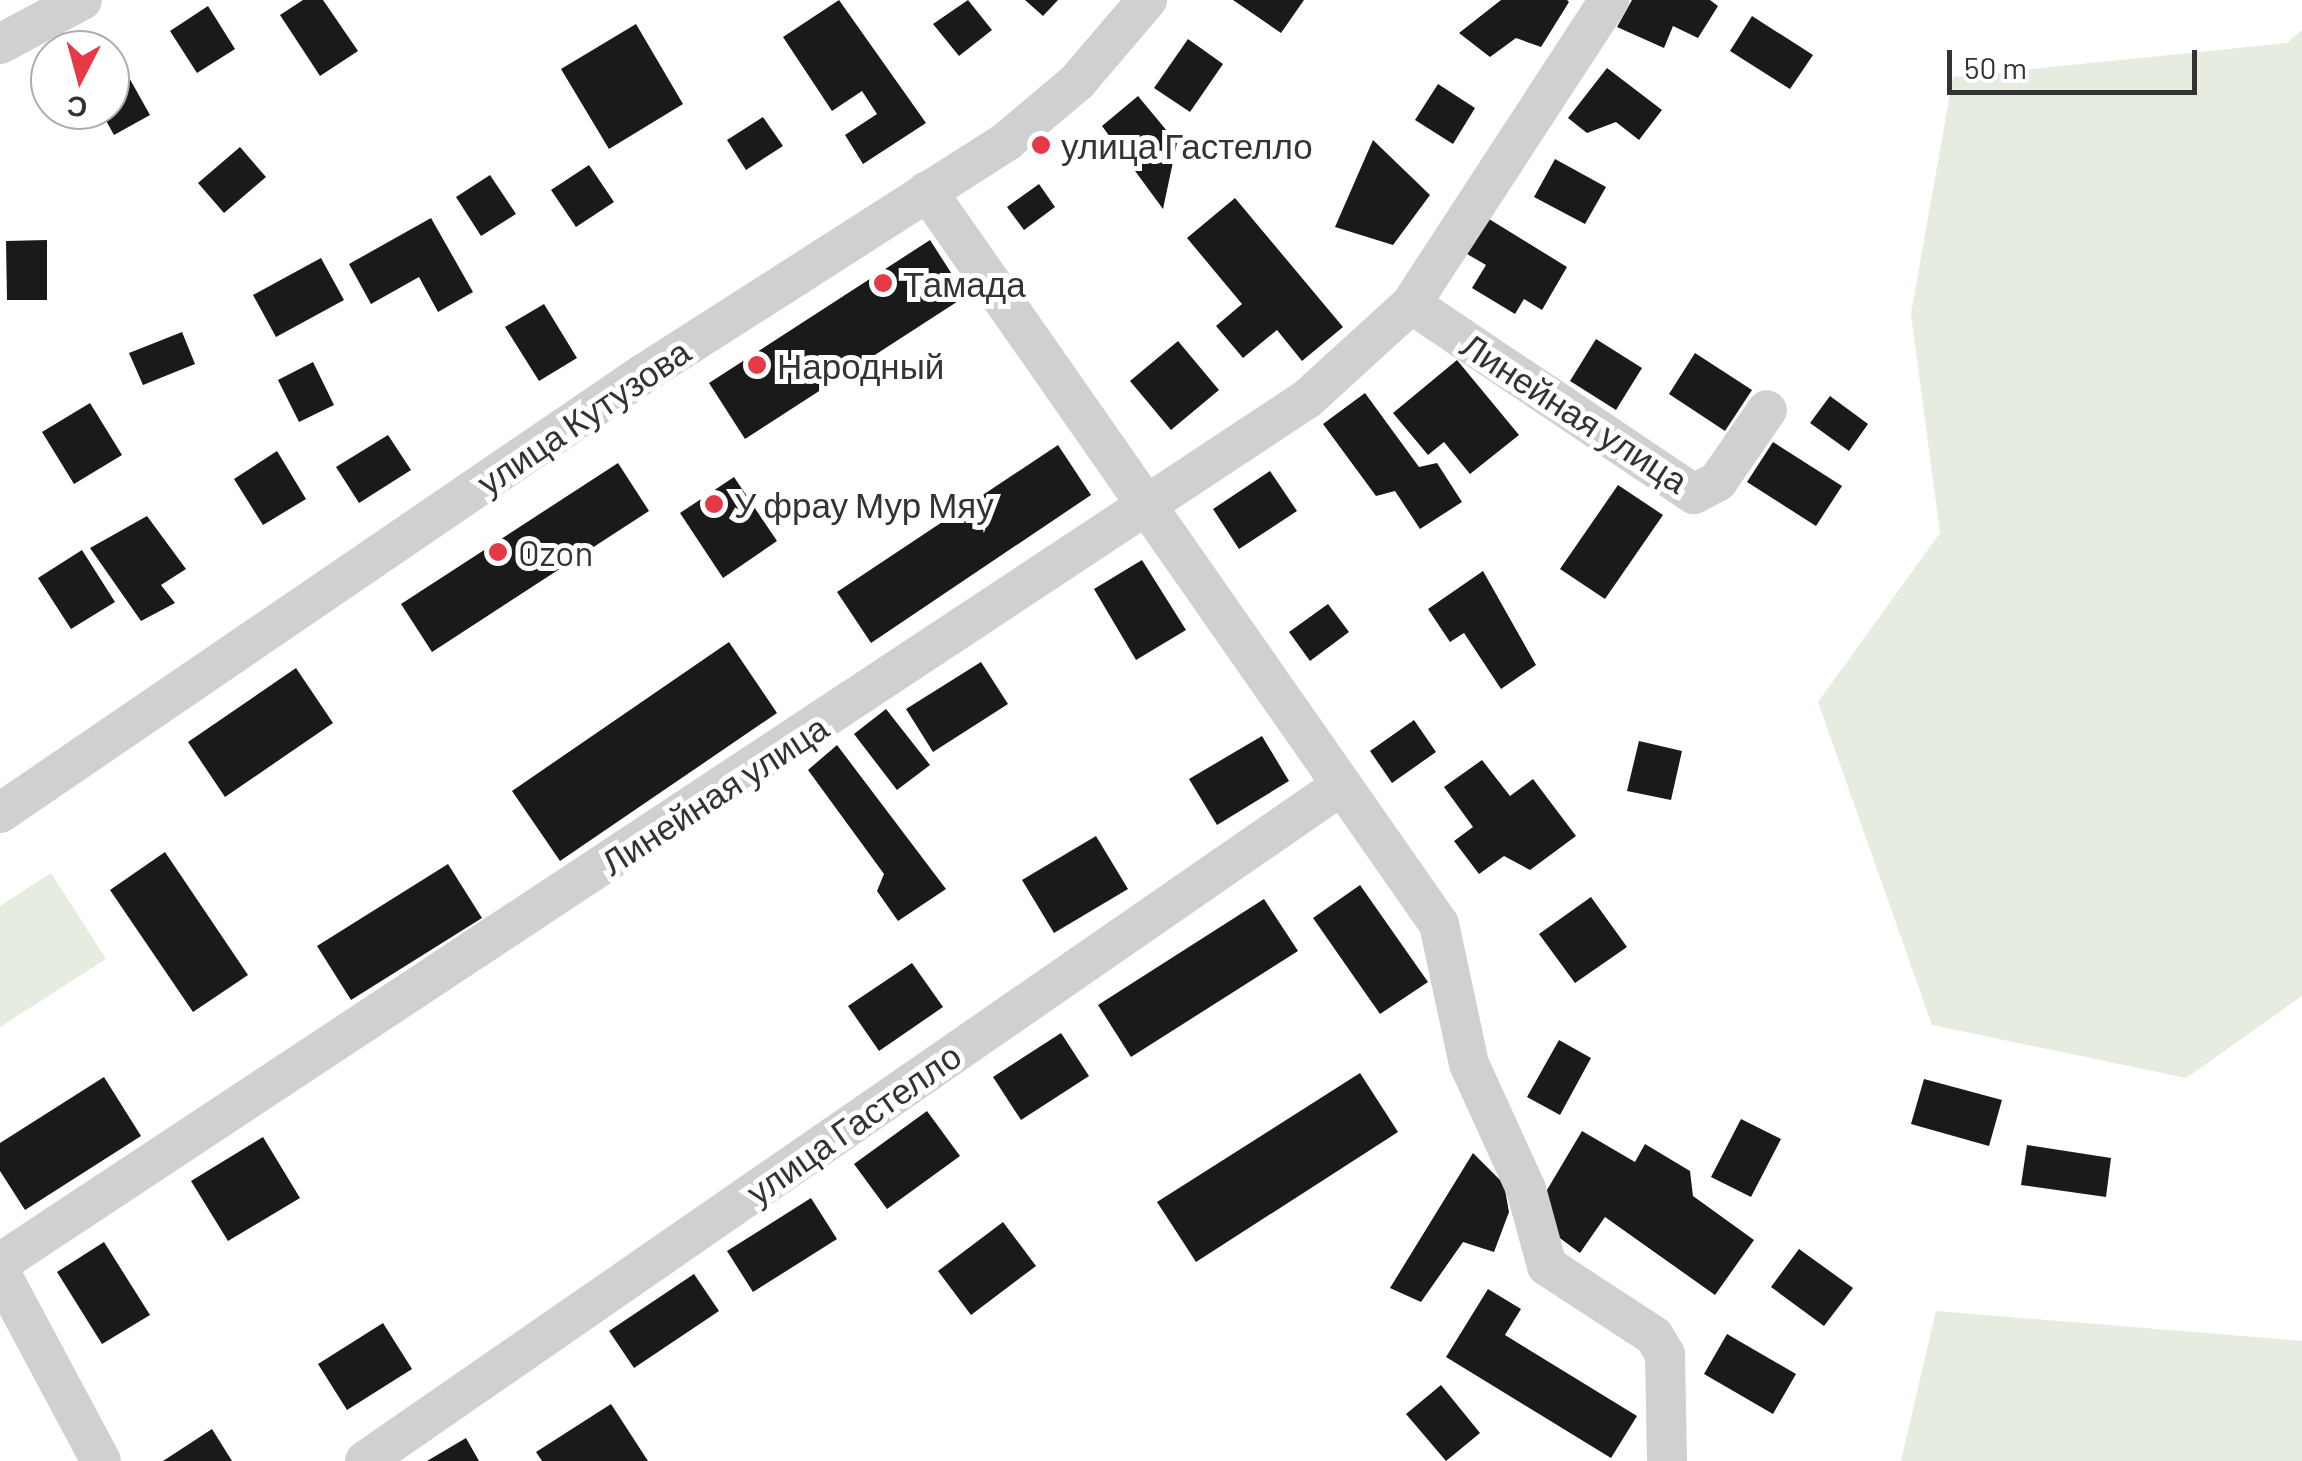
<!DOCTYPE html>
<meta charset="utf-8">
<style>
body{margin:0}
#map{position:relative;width:2302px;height:1461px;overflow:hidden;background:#fff;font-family:Barlow,sans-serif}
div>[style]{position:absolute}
.green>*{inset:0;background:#e6ecdf}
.building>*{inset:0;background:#1a1a1a}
.minor>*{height:40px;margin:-20px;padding:0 20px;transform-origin:20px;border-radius:20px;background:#d0d0d0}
.dots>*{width:28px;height:28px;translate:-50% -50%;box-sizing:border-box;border:5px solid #fff;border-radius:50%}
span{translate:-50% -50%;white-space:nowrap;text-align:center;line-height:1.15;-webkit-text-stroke:10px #fff;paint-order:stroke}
.poi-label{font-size:35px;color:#333}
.left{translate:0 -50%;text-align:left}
.street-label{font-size:35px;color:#333}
.north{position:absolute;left:30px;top:30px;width:100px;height:100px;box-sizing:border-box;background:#fff;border:2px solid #adadad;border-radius:50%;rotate:186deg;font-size:28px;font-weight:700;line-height:40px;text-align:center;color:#333}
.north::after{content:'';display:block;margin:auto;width:35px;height:45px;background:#e63946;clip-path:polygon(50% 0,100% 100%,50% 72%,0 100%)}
.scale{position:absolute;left:1947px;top:50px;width:250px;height:45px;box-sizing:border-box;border:5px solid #333;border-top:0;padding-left:12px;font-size:30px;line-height:35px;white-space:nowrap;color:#333;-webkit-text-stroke:8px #fff;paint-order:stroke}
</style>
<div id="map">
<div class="green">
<div style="clip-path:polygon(2302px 30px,2302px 996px,2186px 1078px,1932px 1025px,1818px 702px,1940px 533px,1911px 314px,1953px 77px,2287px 43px)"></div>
<div style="clip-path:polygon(51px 873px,106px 959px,0 1027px,0 906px)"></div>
<div style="clip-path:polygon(1936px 1311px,2302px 1341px,2302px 1461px,1901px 1461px)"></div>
</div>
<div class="building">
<div style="clip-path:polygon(303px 0,323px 0,358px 51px,320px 76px,280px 15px)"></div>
<div style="clip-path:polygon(839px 0,926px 123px,863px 164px,845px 135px,877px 114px,862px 91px,832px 111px,783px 37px)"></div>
<div style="clip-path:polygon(968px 0,992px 30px,959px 56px,933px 24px)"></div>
<div style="clip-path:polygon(1025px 0,1058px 0,1043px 16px)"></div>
<div style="clip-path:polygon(1233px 0,1304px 0,1281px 33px)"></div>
<div style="clip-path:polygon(1501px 0,1567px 0,1569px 2px,1541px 47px,1516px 38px,1490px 57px,1459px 33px)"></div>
<div style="clip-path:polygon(1632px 0,1710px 0,1718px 6px,1698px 38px,1673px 26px,1664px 48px,1617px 27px)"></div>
<div style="clip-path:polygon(208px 6px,235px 49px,197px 73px,170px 31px)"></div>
<div style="clip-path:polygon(1752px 16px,1813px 55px,1790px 89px,1730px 51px)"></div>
<div style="clip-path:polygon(636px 24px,683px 104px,609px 149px,561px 69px)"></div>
<div style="clip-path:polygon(1188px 39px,1223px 64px,1190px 112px,1154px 88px)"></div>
<div style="clip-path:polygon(1607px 68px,1662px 110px,1639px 140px,1616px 122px,1587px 133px,1568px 118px)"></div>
<div style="clip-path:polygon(127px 74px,150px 115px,114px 135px,100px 110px,110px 110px,110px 83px)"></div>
<div style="clip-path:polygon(1438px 84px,1475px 108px,1453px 144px,1415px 120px)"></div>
<div style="clip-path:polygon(1138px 96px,1177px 143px,1163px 209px,1102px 126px)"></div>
<div style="clip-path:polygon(763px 117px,783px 146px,746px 170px,727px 140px)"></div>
<div style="clip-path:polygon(1373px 140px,1430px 195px,1393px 245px,1335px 227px)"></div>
<div style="clip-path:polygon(240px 147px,266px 177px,224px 213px,198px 183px)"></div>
<div style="clip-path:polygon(1555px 159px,1606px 187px,1585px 224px,1534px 197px)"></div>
<div style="clip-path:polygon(589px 165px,614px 202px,576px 227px,551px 190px)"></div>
<div style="clip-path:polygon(490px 175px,516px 214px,481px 236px,456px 197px)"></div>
<div style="clip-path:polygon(1039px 184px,1055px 207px,1024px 230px,1007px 207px)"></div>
<div style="clip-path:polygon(1235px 198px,1343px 327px,1302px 361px,1277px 330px,1243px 358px,1216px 326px,1242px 304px,1187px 238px)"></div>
<div style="clip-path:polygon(431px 218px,473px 292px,438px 312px,419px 277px,371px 304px,349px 264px)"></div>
<div style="clip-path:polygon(1489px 219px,1567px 267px,1542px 310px,1524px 299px,1515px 314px,1472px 288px,1486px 265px,1467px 254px)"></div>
<div style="clip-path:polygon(47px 240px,47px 300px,7px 300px,6px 241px)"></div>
<div style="clip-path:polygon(930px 240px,966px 296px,745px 439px,709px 383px)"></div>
<div style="clip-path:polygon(321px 258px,344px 300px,276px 337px,253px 295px)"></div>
<div style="clip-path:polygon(544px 304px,577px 358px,539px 381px,505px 327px)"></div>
<div style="clip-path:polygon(182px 332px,195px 364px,143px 385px,129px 353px)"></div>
<div style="clip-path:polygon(1596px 339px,1642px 368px,1616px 410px,1570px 381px)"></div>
<div style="clip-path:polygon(1178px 341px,1219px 390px,1171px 430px,1130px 381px)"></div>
<div style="clip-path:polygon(1695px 353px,1752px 390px,1725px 431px,1669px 394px)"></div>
<div style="clip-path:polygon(1457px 360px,1519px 435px,1470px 474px,1444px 442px,1428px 455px,1393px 413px)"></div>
<div style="clip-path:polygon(313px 362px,334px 405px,299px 422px,278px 380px)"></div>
<div style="clip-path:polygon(1365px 393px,1419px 467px,1437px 463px,1462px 502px,1420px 529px,1395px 491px,1376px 496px,1323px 424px)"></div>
<div style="clip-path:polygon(1830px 396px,1868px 424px,1849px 451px,1810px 423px)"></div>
<div style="clip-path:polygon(90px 403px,122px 455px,74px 484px,42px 432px)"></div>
<div style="clip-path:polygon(388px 435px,411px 470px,359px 503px,336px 467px)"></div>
<div style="clip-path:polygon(1773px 442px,1842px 486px,1816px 526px,1747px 482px)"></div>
<div style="clip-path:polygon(1058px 445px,1091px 495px,871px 643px,837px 592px)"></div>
<div style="clip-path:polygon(277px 451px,306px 499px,263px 525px,234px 479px)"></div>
<div style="clip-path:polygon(618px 463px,649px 511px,432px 652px,401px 604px)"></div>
<div style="clip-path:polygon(1270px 471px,1297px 511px,1239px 549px,1213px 509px)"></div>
<div style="clip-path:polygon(734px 477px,777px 541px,723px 578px,680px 513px)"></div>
<div style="clip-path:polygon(1618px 485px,1663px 515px,1605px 599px,1560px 569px)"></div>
<div style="clip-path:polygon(147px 516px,186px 569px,161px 585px,175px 603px,141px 621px,90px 548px)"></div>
<div style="clip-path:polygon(82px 550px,115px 602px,71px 629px,38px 578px)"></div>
<div style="clip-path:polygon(1142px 560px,1186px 630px,1136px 660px,1094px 589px)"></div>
<div style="clip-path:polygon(1483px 571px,1536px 665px,1501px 689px,1464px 633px,1450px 642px,1428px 609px)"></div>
<div style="clip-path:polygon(1328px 604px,1349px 632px,1310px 661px,1289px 632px)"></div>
<div style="clip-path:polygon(729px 642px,777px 713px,560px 861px,512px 791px)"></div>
<div style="clip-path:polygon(981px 662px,1008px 704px,933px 752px,906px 709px)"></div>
<div style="clip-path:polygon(296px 668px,333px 723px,225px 797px,188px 742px)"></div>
<div style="clip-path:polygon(886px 709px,930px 765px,897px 790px,854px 734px)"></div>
<div style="clip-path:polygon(1414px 720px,1436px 752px,1392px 783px,1370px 751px)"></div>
<div style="clip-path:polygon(1262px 736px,1289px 781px,1217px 825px,1189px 779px)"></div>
<div style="clip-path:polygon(1639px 741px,1682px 751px,1671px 800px,1627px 791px)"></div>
<div style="clip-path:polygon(837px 745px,946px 889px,898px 921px,877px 891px,884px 874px,808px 770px)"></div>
<div style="clip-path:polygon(1482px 760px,1510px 796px,1533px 779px,1576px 836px,1530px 870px,1504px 856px,1479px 874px,1454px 841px,1473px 827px,1444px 787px)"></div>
<div style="clip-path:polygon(1096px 836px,1128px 889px,1054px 933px,1022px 880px)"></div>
<div style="clip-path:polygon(165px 852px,248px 975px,193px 1012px,110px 890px)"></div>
<div style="clip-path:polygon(448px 864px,482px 918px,351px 1000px,317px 946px)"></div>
<div style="clip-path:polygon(1360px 885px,1428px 982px,1380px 1014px,1313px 918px)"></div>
<div style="clip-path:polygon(1591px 897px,1627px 947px,1575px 983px,1539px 934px)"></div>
<div style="clip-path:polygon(1264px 899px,1298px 951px,1131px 1057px,1098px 1005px)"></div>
<div style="clip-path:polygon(912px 963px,943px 1007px,879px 1051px,848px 1006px)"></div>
<div style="clip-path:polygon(1061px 1033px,1089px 1076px,1021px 1120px,993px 1077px)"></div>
<div style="clip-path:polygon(1559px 1040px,1591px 1058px,1560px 1115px,1527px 1097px)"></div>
<div style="clip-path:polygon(1360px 1073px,1398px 1132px,1196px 1262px,1157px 1202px)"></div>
<div style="clip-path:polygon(104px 1077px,141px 1136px,25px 1210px,0 1171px,0 1143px)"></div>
<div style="clip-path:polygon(1924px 1079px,2002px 1100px,1989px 1146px,1911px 1124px)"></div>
<div style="clip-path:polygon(927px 1111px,960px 1156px,887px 1209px,854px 1164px)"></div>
<div style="clip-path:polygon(1741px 1119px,1781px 1139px,1751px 1197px,1711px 1177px)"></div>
<div style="clip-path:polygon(1582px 1131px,1635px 1162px,1645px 1144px,1690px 1171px,1693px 1196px,1754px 1240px,1715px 1295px,1605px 1217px,1580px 1253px,1549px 1230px,1544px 1195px)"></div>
<div style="clip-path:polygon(263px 1137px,300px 1198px,228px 1241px,191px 1181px)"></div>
<div style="clip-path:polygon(2027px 1145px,2111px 1158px,2106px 1197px,2021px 1185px)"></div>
<div style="clip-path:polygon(1473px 1153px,1504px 1184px,1509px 1212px,1494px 1252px,1463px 1242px,1421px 1302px,1390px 1288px)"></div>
<div style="clip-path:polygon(811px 1198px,837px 1239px,753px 1292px,727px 1251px)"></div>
<div style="clip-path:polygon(1003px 1222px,1036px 1266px,971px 1315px,938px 1271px)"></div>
<div style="clip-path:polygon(104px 1242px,150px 1315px,102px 1344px,57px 1272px)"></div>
<div style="clip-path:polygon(1799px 1249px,1853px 1288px,1824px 1326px,1771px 1287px)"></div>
<div style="clip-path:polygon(694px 1274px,719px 1311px,634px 1368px,609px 1331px)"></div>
<div style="clip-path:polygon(1488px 1289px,1521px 1309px,1505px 1335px,1637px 1416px,1611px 1458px,1446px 1357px)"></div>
<div style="clip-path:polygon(383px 1323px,412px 1369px,347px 1410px,318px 1364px)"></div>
<div style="clip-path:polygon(1727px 1334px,1796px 1374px,1773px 1414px,1704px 1374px)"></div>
<div style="clip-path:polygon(1441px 1385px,1480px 1433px,1446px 1461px,1406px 1414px)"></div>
<div style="clip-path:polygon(611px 1404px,648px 1461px,542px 1461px,536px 1452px)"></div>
<div style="clip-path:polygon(212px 1429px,232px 1461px,163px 1461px)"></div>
<div style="clip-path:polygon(466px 1438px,479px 1461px,427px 1461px)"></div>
</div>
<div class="minor">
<div style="left:0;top:44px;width:93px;rotate:-28.2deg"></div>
<div style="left:927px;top:191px;width:894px;rotate:55.07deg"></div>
<div style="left:1439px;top:924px;width:143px;rotate:77.9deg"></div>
<div style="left:1469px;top:1064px;width:137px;rotate:65.5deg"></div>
<div style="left:1526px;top:1189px;width:80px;rotate:74.7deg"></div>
<div style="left:1547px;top:1266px;width:128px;rotate:33.2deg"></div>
<div style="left:1654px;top:1336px;width:21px;rotate:59deg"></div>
<div style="left:1665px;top:1354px;width:107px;rotate:88.9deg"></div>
<div style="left:1411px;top:304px;width:341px;rotate:33.9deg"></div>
<div style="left:1694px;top:494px;width:27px;rotate:-28deg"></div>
<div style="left:1718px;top:481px;width:86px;rotate:-55.4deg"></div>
<div style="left:0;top:813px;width:779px;rotate:-34.32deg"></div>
<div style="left:643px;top:374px;width:432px;rotate:-32.6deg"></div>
<div style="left:1007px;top:141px;width:92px;rotate:-40.1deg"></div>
<div style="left:1077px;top:82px;width:108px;rotate:-49.5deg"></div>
<div style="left:0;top:1263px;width:1567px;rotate:-33.47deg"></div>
<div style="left:1307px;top:399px;width:141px;rotate:-42.4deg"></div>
<div style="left:1411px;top:304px;width:363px;rotate:-56.9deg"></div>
<div style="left:0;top:1272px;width:214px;rotate:61.9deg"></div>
<div style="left:365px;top:1461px;width:1188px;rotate:-34.68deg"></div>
</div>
<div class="dots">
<div style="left:1041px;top:145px;background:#e63946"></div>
<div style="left:883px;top:283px;background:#e63946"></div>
<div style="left:757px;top:365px;background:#e63946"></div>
<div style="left:714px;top:504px;background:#e63946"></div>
<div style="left:498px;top:552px;background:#e63946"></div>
</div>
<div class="poi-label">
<span class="left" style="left:1061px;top:145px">улица Гастелло</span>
<span class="left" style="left:903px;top:283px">Тамада</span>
<span class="left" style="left:777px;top:365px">Народный</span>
<span class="left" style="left:734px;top:504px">У фрау Мур Мяу</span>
<span class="left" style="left:518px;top:552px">Ozon</span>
</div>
<div class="street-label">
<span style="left:1575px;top:412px;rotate:33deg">Линейная улица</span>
<span style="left:583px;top:416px;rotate:-34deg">улица Кутузова</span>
<span style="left:714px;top:794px;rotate:-33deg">Линейная улица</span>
<span style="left:853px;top:1123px;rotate:-35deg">улица Гастелло</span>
</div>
<div class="north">С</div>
<div class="scale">50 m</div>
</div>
